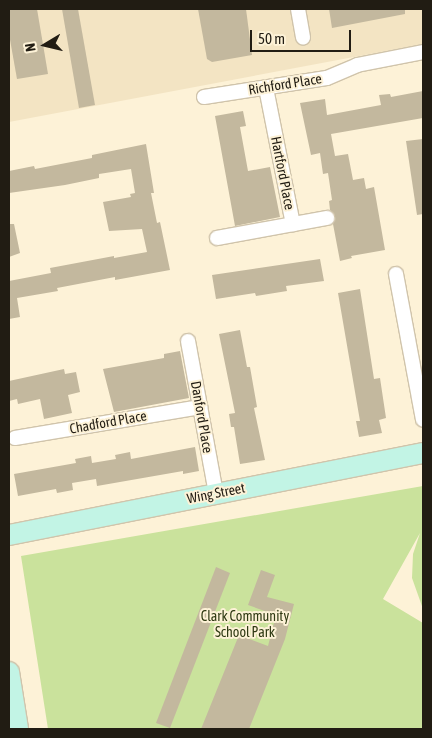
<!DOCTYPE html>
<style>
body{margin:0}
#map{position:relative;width:432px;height:738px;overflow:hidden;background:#fdf2d7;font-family:"Asap Condensed",sans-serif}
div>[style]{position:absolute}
.built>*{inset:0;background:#f3e4c3}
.green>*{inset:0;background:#cae29c}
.building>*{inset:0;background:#c3b89e}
.roads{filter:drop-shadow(1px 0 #d0c4ab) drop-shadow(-1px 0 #d0c4ab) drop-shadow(0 1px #d0c4ab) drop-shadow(0 -1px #d0c4ab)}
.street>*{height:14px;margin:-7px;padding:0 7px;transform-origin:7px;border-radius:7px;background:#fff}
.secondary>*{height:20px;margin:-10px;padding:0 10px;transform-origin:10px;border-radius:10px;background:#c2f4e5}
span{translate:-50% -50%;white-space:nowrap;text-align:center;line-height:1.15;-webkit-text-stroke:4px #fdf2d7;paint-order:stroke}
.street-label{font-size:14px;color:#211c13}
.park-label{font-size:14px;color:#2f3a13}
.frame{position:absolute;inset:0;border:10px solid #211c13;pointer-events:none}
.north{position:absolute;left:20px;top:20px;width:50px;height:50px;-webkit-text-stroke:4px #fdf2d7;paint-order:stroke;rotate:261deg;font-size:14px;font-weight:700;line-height:20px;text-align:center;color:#211c13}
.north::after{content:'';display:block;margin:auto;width:18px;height:22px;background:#211c13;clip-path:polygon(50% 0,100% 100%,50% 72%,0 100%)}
.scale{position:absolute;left:250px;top:30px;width:101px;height:22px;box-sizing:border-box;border:2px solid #211c13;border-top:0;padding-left:6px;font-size:15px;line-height:18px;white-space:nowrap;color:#211c13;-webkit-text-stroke:4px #fdf2d7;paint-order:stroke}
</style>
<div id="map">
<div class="built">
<div style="clip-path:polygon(9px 9px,423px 9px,423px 44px,9px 122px)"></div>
</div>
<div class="green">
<div style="clip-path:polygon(423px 486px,423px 609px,412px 578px,413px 554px,420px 533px,383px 599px,423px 623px,423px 729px,48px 729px,21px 556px)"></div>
</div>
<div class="building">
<div style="clip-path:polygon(9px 9px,37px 9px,48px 74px,17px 79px,9px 34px)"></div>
<div style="clip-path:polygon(62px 9px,78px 9px,95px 105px,79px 108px)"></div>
<div style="clip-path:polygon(198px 9px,246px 9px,252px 55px,212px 62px,207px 59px)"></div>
<div style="clip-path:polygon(329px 9px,405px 9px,405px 14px,332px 28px)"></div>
<div style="clip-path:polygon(423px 91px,423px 118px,331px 134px,335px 156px,348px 154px,353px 180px,364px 178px,366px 189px,374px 187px,385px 250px,351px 256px,352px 258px,340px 261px,333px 224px,335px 216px,330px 210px,329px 201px,332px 200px,328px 173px,323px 174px,320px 153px,311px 155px,300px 103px,325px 99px,327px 115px,381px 105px,379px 95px,390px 94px,391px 97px)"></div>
<div style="clip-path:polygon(243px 111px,246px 126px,240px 127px,248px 171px,270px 167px,280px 217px,235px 226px,215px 116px)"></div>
<div style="clip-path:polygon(423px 139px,423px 214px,417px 215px,406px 141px)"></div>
<div style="clip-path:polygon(146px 144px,154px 193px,151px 193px,157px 223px,160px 222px,170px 270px,115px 280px,115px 277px,57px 288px,58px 291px,17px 298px,20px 317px,9px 319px,9px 281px,51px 273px,50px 268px,114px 256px,114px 258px,147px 252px,142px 229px,109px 231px,103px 202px,131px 197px,130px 194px,135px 193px,131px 169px,99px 174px,99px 178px,65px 185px,9px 193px,9px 171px,34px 166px,35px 169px,92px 158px,92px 155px)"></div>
<div style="clip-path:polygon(9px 224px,14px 224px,20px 253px,9px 257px)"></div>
<div style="clip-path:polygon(320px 259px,324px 281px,286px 286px,287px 291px,256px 296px,255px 293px,216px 299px,212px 275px)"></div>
<div style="clip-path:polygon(360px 289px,374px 379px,380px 378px,386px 418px,379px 420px,382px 433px,359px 437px,356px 421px,360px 421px,338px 293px)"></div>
<div style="clip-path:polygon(240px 330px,247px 367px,250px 367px,257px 407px,254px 408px,265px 460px,240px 464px,234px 427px,231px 427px,229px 414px,235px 413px,219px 334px)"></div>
<div style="clip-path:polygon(180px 351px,189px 398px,114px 412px,103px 369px,164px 358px,164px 354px)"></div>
<div style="clip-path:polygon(64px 369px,65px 374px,76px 372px,80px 392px,68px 395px,72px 413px,44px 419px,40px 399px,18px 404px,17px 399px,9px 401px,9px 381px)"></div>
<div style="clip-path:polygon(195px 447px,199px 471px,183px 474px,183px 471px,97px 486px,96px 479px,72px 483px,73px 490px,57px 493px,56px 489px,18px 496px,14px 474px,76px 463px,75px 459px,91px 456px,92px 463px,116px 459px,115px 455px,130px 452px,131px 459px)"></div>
<div style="clip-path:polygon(216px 567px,230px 573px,170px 728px,156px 723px)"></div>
<div style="clip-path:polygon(261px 570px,275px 575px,267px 597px,294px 604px,285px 639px,249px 729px,201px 729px,239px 635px,268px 646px,276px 615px,248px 605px)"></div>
</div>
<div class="roads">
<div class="street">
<div style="left:298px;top:9px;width:29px;rotate:80deg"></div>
<div style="left:266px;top:88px;width:139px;rotate:78.8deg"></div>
<div style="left:204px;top:97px;width:124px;rotate:-8.8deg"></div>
<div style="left:327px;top:78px;width:33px;rotate:-23deg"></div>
<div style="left:357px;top:65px;width:67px;rotate:-11.1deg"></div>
<div style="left:217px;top:238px;width:112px;rotate:-10.3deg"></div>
<div style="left:396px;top:274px;width:148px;rotate:79.5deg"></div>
<div style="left:188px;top:341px;width:155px;rotate:79.6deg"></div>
<div style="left:15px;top:438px;width:188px;rotate:-9.5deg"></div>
</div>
<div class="secondary">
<div style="left:9px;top:535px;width:422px;rotate:-11.2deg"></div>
<div style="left:9px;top:672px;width:58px;rotate:81deg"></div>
</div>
</div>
<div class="street-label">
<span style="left:285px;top:84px;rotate:-9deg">Richford Place</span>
<span style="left:283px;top:173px;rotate:79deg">Hartford Place</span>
<span style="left:202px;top:417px;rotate:80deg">Danford Place</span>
<span style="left:108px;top:422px;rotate:-10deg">Chadford Place</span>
<span style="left:216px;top:493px;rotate:-11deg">Wing Street</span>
</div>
<div class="park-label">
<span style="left:245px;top:624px">Clark Community<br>School Park</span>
</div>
<div class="frame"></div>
<div class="north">N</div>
<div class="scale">50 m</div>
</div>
